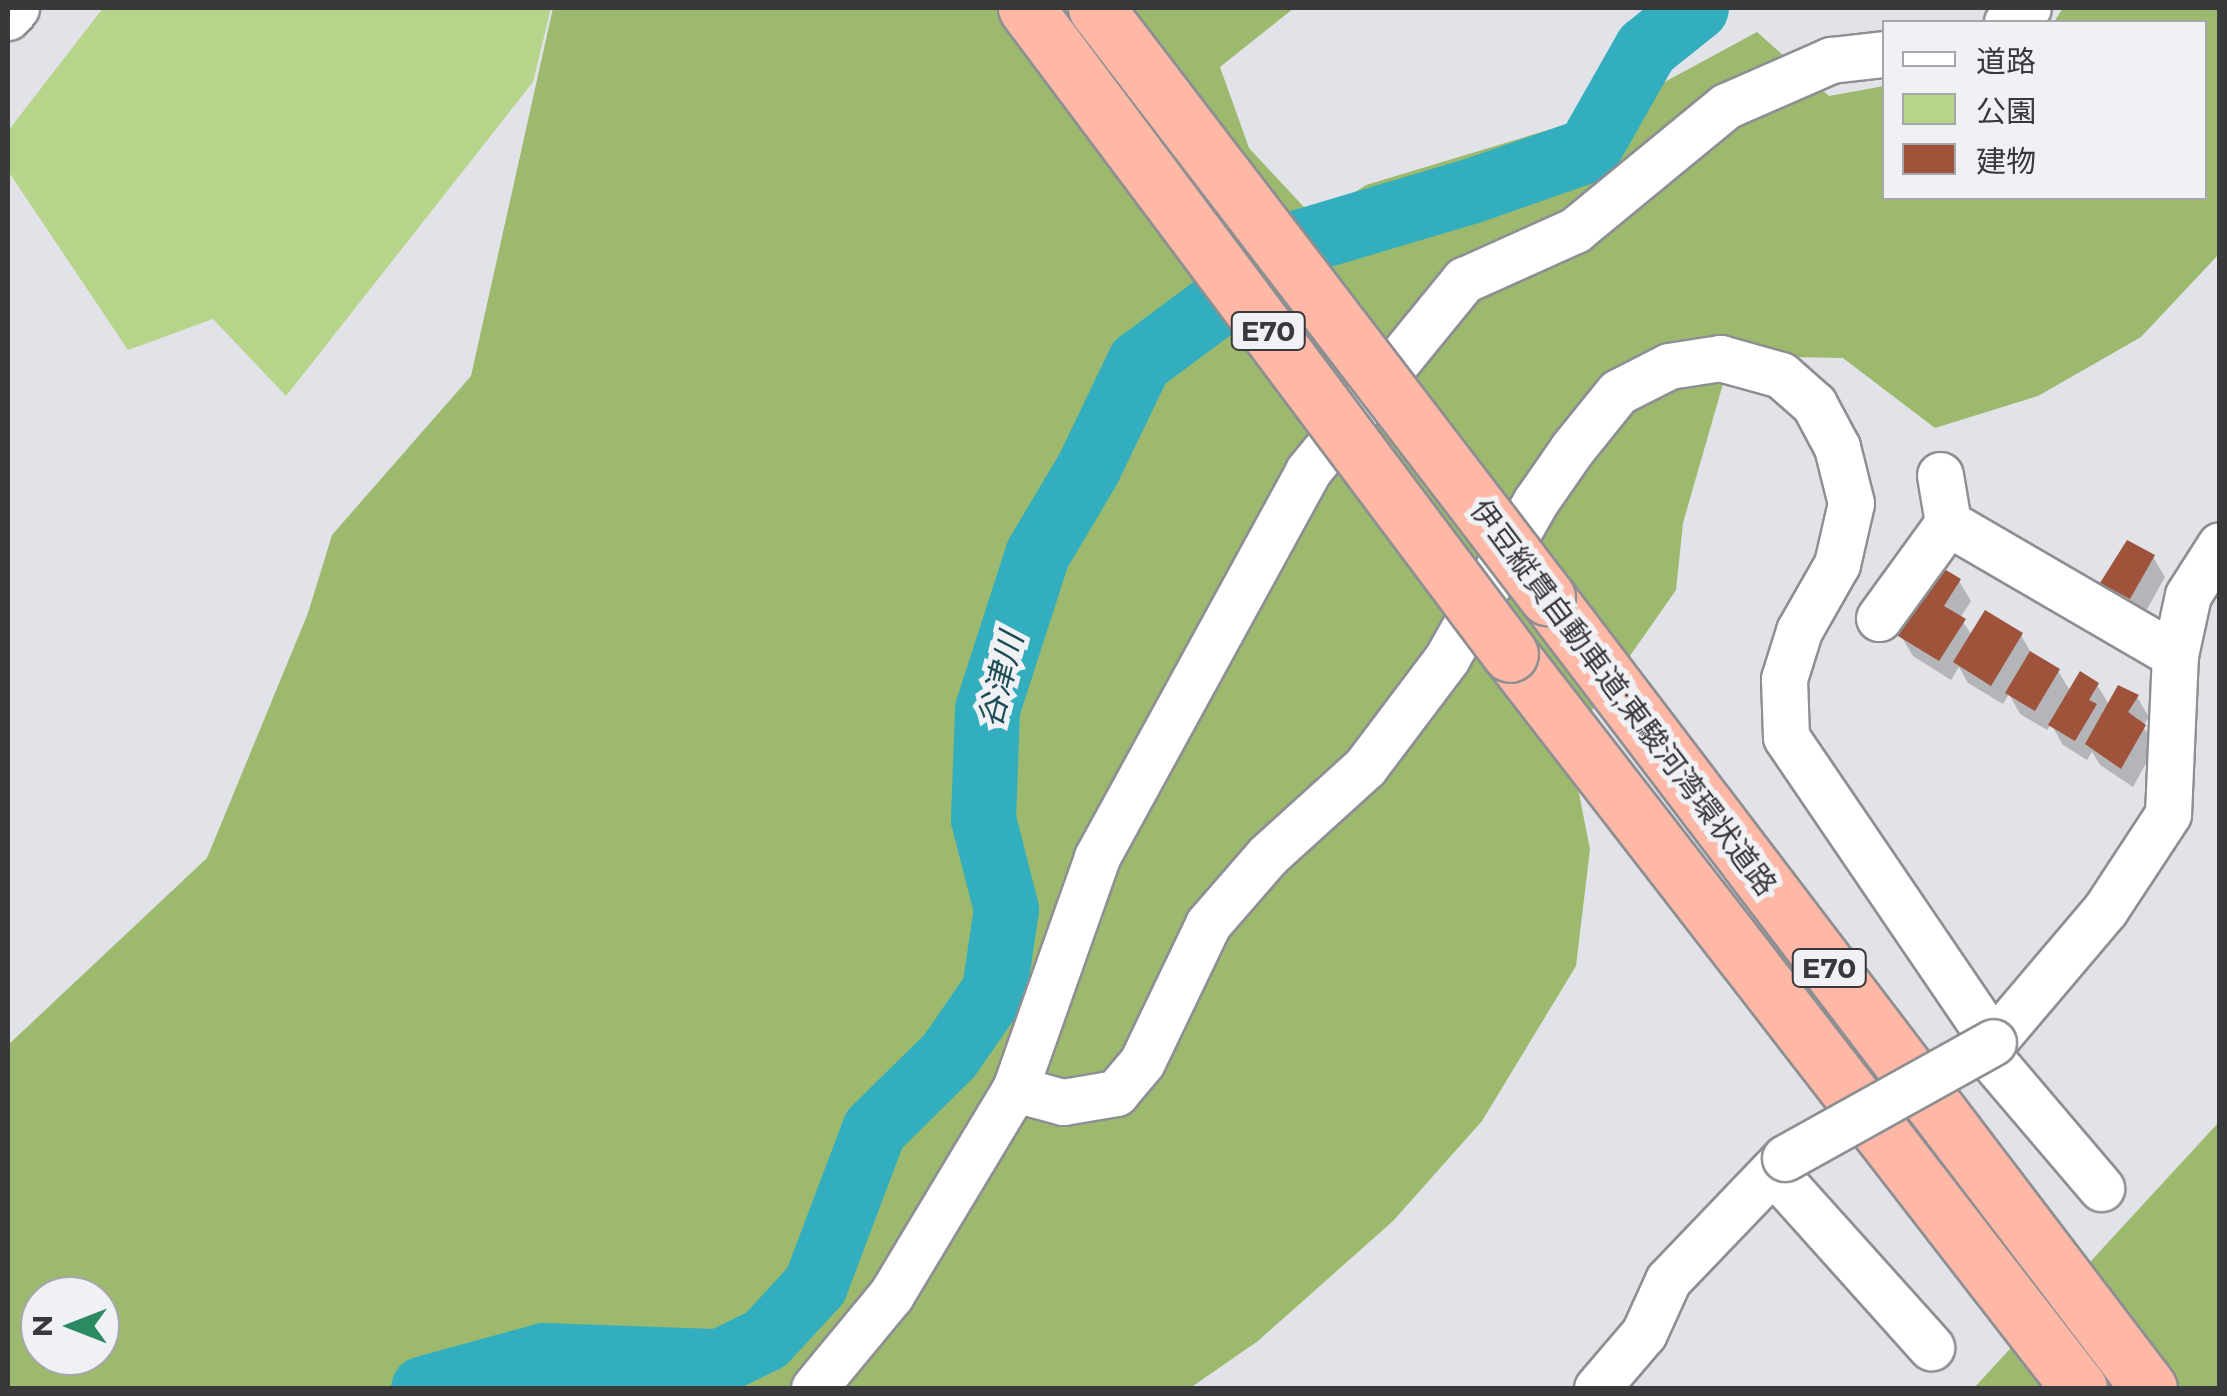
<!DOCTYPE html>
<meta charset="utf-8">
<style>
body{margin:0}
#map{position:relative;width:2227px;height:1396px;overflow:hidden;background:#e1e3e8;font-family:Montserrat,"Noto Sans JP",sans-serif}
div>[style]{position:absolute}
.green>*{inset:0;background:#b7d48b}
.forest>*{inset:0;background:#9cb96e}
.shadow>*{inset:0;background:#0003}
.river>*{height:65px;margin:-32.5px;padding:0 32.5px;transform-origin:32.5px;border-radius:32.5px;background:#33aebf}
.building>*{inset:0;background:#9e533a}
.roads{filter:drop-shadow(2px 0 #8d8f93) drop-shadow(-2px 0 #8d8f93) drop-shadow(0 2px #8d8f93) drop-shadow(0 -2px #8d8f93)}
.minor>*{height:45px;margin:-22.5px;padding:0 22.5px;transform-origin:22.5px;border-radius:22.5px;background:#fff}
.highway>*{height:55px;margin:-27.5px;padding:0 27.5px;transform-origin:27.5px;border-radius:27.5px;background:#ffb8a6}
.bridges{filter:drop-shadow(2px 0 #8d8f93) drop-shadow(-2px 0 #8d8f93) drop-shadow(0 2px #8d8f93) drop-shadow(0 -2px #8d8f93)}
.minor-bridge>*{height:45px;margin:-22.5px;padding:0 22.5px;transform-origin:22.5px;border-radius:22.5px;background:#fff}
.highway-bridge>*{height:55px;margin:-27.5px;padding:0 27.5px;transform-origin:27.5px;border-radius:27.5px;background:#ffb8a6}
span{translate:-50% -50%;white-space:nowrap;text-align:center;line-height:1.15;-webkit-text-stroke:10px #eff1f5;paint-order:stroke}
.shield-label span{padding:2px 8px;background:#eff1f5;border:2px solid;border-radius:8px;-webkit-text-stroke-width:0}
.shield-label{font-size:28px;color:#38393b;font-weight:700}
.street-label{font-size:30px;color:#38393b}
.water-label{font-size:32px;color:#194c54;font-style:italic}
.frame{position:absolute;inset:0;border:10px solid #38393b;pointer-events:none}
.legend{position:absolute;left:1882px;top:20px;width:325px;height:180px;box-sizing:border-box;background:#eff1f5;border:2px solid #a6a7ab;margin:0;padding:12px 18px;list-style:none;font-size:30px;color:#38393b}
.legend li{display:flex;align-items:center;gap:20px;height:50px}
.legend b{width:50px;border:2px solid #a6a7ab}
.north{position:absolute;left:20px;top:1276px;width:100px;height:100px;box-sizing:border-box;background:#eff1f5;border:2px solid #a6a7ab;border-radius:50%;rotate:270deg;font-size:28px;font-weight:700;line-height:40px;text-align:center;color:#38393b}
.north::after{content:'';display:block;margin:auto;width:35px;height:45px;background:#2b8a61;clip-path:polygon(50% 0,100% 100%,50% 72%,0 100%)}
</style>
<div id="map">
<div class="green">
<div style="clip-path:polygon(103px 8px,551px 8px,533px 82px,286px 396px,213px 319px,128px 350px,8px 171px,8px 131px)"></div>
</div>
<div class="forest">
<div style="clip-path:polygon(evenodd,553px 8px,1294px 8px,1220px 67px,1249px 148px,1315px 219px,1366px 185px,1611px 111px,1757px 32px,1829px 96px,1884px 86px,1884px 198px,2204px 198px,2204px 22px,2054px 22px,2063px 8px,2219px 8px,2219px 254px,2141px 337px,2038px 396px,1935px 428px,1843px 358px,1731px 356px,1683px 523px,1676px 590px,1569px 743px,1590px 849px,1576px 966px,1482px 1121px,1393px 1221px,1258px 1341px,1190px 1388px,8px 1388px,8px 1045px,207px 858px,308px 613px,332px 535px,471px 376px,553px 8px,40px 1296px,100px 1296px,100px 1356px,40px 1356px,40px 1296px)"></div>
<div style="clip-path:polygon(2219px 1122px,2219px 1388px,1974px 1388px)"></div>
</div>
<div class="shadow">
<div style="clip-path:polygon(2153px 557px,2165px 577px,2142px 618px,2114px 604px,2103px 583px)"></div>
<div style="clip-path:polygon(1959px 581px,1971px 601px,1960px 618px,1972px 635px,2021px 635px,2033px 656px,2058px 671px,2071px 692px,2097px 685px,2110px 706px,2137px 697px,2149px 717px,2143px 726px,2155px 747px,2133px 787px,2100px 765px,2092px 752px,2087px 760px,2063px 745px,2051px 724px,2047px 730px,2020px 714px,2009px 694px,2003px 704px,1968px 683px,1959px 667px,1951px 680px,1913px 656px,1901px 636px)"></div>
</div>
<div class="river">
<div style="left:423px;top:1388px;width:125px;rotate:-15.3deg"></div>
<div style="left:544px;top:1355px;width:176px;rotate:2deg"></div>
<div style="left:720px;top:1361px;width:50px;rotate:-26.1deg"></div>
<div style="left:765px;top:1339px;width:74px;rotate:-47.2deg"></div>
<div style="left:815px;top:1285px;width:167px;rotate:-69.3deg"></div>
<div style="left:874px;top:1129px;width:105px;rotate:-44.6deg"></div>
<div style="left:949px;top:1055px;width:79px;rotate:-55.3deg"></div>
<div style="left:994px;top:990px;width:82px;rotate:-81.6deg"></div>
<div style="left:1006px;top:909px;width:93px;rotate:-104.3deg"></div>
<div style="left:983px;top:819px;width:110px;rotate:-87.9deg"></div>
<div style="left:987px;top:709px;width:163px;rotate:-72.1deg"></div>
<div style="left:1037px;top:554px;width:100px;rotate:-59.3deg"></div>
<div style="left:1088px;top:468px;width:118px;rotate:-64.3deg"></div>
<div style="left:1139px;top:362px;width:203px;rotate:-36.6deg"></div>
<div style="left:1302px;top:241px;width:175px;rotate:-16.6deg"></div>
<div style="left:1470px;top:191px;width:125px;rotate:-19.2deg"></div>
<div style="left:1588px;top:150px;width:117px;rotate:-60.4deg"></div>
<div style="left:1646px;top:48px;width:64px;rotate:-38.7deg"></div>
</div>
<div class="building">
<div style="clip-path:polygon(2127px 540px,2155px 555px,2130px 599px,2100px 583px)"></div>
<div style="clip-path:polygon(1941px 567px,1961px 579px,1944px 606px,1966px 619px,1939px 661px,1898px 636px)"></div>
<div style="clip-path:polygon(1985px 610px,2023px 633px,1991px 686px,1953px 662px)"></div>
<div style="clip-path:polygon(2030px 651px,2060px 669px,2035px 711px,2005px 693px)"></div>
<div style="clip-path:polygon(2080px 671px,2099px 683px,2089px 700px,2097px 704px,2075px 741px,2048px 725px)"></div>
<div style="clip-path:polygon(2118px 685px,2139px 695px,2128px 712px,2146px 725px,2121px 769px,2085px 744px)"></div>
</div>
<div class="roads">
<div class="minor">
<div style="left:8px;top:17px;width:12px;rotate:-48deg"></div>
<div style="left:2007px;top:22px;width:25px;rotate:-34deg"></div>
<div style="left:1940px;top:475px;width:49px;rotate:80.5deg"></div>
<div style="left:1879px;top:618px;width:117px;rotate:-54deg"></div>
<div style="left:1948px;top:523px;width:263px;rotate:30.2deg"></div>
<div style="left:1982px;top:1048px;width:184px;rotate:49.6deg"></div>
<div style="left:1015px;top:1089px;width:50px;rotate:15.2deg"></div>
<div style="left:1063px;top:1102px;width:54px;rotate:-9.6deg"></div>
<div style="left:1116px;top:1093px;width:40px;rotate:-50deg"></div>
<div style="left:1142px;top:1062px;width:153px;rotate:-64.4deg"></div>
<div style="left:1208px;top:924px;width:91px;rotate:-49deg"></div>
<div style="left:1268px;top:855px;width:131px;rotate:-42.2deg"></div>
<div style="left:1365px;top:767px;width:136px;rotate:-53deg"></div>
<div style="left:1447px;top:658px;width:180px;rotate:-60.5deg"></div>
<div style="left:1536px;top:501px;width:63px;rotate:-55.3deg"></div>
<div style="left:1572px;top:449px;width:73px;rotate:-51.1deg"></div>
<div style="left:1618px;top:392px;width:57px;rotate:-27deg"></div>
<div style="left:1669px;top:366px;width:52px;rotate:-8.9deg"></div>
<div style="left:1720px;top:358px;width:63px;rotate:15.6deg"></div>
<div style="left:1781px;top:375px;width:44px;rotate:41.3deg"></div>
<div style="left:1814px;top:404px;width:49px;rotate:61.9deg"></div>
<div style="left:1837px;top:447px;width:58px;rotate:76deg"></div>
<div style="left:1851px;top:503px;width:63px;rotate:102.9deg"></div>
<div style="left:1837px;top:564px;width:77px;rotate:119.6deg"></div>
<div style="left:1799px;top:631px;width:50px;rotate:107.4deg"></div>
<div style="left:1784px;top:679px;width:58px;rotate:88deg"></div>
<div style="left:1786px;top:737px;width:369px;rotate:55.8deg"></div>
<div style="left:1993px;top:1042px;width:173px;rotate:-49.7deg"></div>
<div style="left:2105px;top:910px;width:115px;rotate:-56.7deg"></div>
<div style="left:2168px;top:814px;width:159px;rotate:-87.5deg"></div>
<div style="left:2175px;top:655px;width:61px;rotate:-77.8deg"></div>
<div style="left:2188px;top:595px;width:59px;rotate:-57.4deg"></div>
<div style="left:1773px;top:1171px;width:237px;rotate:48.1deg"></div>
<div style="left:814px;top:1388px;width:121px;rotate:-50.4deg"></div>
<div style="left:891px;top:1295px;width:240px;rotate:-59deg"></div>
<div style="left:1015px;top:1089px;width:246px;rotate:-70.5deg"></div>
<div style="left:1097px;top:857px;width:440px;rotate:-61.3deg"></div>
<div style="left:1308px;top:471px;width:247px;rotate:-50.8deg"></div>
<div style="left:1464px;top:280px;width:122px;rotate:-24.2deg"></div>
<div style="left:1575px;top:230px;width:195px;rotate:-39.4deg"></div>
<div style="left:1726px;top:106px;width:115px;rotate:-23.7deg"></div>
<div style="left:1831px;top:60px;width:53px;rotate:-6.5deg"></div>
<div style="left:1597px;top:1388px;width:72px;rotate:-49.5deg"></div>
<div style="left:1644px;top:1333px;width:58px;rotate:-65.6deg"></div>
<div style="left:1668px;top:1280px;width:169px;rotate:-46.2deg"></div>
</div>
<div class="highway">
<div style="left:1547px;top:597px;width:994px;rotate:52.73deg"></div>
<div style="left:1510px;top:654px;width:929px;rotate:52.22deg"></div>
</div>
</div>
<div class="bridges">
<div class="minor-bridge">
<div style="left:1785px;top:1158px;width:238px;rotate:-29.1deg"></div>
</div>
<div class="highway-bridge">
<div style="left:1026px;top:8px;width:807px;rotate:53.16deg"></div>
<div style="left:1096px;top:8px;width:742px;rotate:52.56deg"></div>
</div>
</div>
<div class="shield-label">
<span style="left:1268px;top:331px">E70</span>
<span style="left:1829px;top:968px">E70</span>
</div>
<div class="street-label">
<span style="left:1623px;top:698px;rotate:53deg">伊豆縦貫自動車道;東駿河湾環状道路</span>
</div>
<div class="water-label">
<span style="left:1001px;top:680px;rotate:-76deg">谷津川</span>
</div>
<div class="frame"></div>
<ul class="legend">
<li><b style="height:12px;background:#fff"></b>道路</li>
<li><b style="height:28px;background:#b7d48b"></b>公園</li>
<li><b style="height:28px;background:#9e533a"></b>建物</li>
</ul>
<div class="north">N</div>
</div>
